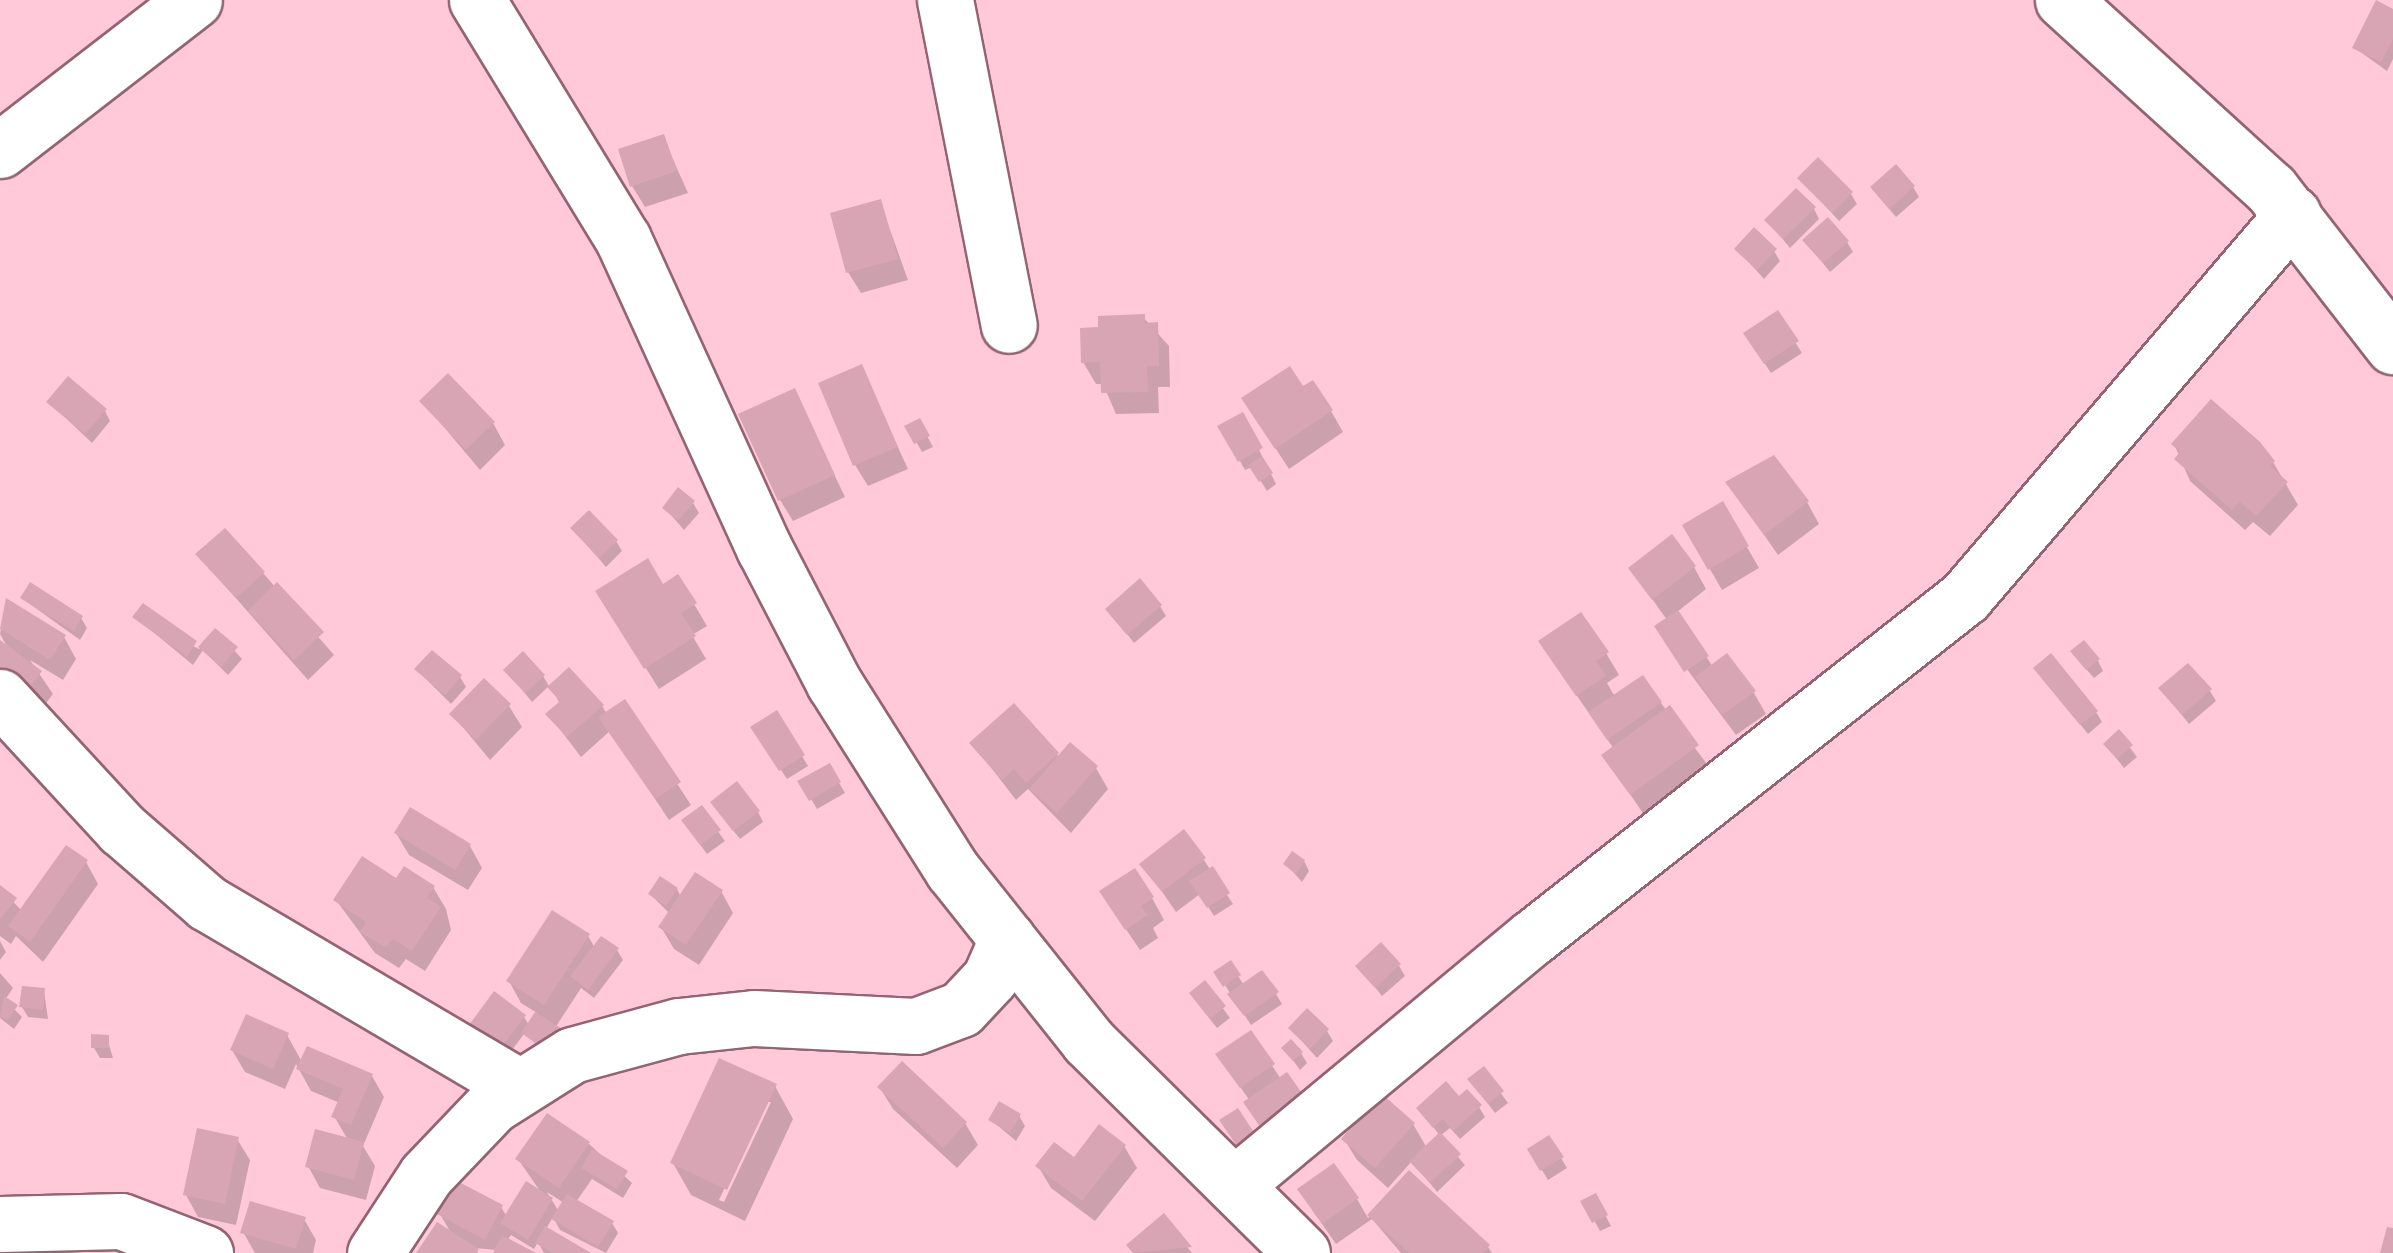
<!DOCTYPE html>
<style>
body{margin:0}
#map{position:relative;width:2393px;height:1253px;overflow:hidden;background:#ffc9d9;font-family:Inter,sans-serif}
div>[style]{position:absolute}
.shadow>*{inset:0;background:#0003}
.building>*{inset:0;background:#d8a5b4}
.roads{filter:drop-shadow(2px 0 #936473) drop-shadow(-2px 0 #936473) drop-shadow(0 2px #936473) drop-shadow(0 -2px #936473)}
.minor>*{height:55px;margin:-27.5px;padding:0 27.5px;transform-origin:27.5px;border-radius:27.5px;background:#fff}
span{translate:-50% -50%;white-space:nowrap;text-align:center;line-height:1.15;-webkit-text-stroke:8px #fedde6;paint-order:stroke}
</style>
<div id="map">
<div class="shadow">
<div style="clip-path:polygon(2393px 11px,2393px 59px,2387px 71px,2355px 48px)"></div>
<div style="clip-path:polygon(663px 137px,688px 193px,645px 207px,632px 186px)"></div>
<div style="clip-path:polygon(1800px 178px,1851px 194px,1857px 204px,1839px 221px)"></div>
<div style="clip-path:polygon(1913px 187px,1919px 197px,1896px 217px,1879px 197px)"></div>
<div style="clip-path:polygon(880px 202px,908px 280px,861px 293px,848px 272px)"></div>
<div style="clip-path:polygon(1814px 209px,1819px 219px,1790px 248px,1767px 220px)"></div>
<div style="clip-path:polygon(1805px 241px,1847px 242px,1853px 252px,1830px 272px)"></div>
<div style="clip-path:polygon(1737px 249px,1774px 251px,1780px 261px,1764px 279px)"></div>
<div style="clip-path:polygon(1777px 314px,1802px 353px,1771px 373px,1752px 344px)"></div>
<div style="clip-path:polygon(1143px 317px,1169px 346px,1170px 387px,1158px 387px,1159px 413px,1116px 414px,1103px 384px,1096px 384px,1083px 362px,1100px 330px)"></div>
<div style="clip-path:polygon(861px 367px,908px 469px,868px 486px,855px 465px)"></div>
<div style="clip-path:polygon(1303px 390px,1331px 411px,1343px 432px,1289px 469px,1257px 420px)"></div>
<div style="clip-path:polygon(794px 391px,845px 497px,793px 521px,780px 500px)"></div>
<div style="clip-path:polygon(422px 401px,493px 423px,505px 445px,480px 470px)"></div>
<div style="clip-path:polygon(49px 402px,105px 411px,110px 421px,92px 443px)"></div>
<div style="clip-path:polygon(1242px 416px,1276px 484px,1267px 491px,1252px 467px,1245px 470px,1221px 427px)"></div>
<div style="clip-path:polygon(919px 421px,933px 447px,922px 452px,908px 427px)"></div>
<div style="clip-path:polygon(2174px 444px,2273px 462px,2298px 505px,2270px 536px,2253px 522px,2245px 530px,2190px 481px)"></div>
<div style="clip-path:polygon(1728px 483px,1807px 502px,1819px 524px,1778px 555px)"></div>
<div style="clip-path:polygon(693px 503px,699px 513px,684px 530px,665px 508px)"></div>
<div style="clip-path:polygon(1722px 504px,1759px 568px,1722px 590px,1685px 526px)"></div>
<div style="clip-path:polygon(573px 529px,616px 541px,622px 551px,606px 567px)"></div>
<div style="clip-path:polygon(198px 555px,263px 573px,334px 655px,308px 680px)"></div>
<div style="clip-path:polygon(1694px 567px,1706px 589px,1677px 612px,1713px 667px,1754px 693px,1766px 714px,1736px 735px,1663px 637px,1667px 620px,1631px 569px)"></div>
<div style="clip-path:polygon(662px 587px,694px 604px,707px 626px,692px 635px,706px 659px,659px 689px,611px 613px)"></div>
<div style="clip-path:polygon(23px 599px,81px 618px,87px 628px,80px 640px)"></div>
<div style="clip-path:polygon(7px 602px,64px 637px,76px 659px,63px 680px,30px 660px,53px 694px,40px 711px,0 644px,9px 650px,0 634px)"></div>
<div style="clip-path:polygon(1160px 606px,1166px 616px,1134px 643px,1108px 609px)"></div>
<div style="clip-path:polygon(135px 617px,199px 649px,216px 631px,242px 659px,228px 675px,203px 650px,193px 665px)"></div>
<div style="clip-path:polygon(1606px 653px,1619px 675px,1607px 683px,1615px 697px,1642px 678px,1710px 768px,1644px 815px,1604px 755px,1614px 749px,1554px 663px)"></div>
<div style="clip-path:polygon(2079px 661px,2098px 661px,2103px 671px,2094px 678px)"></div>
<div style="clip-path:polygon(2036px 669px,2096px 712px,2102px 722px,2088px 734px)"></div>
<div style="clip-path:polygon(417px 670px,460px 677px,466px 687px,451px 704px)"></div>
<div style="clip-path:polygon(506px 670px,543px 676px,549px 686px,532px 702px)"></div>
<div style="clip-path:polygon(551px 687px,602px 706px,607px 714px,624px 703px,691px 805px,669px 820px,610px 731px,581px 757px,549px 715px,560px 704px)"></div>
<div style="clip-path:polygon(2161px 689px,2210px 691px,2216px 701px,2189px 724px)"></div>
<div style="clip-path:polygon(509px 706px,522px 727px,490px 760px,452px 714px)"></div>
<div style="clip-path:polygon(776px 713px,808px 766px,787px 779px,759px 737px)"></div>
<div style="clip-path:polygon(2119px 733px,2137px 757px,2124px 768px,2106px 745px)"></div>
<div style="clip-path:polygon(972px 743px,1057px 755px,1096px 768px,1108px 789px,1071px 833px,1028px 789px,1016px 800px)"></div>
<div style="clip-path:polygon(829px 766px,845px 793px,817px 809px,801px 782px)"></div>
<div style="clip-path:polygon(701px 808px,725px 841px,707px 854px,690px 831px)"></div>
<div style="clip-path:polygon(758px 812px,763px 822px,740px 839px,719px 813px)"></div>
<div style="clip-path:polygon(396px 833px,470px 846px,482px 868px,468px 890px,409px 855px)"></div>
<div style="clip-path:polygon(1204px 860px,1233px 904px,1214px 916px,1200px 894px,1176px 912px,1143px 864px)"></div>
<div style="clip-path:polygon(1304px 861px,1309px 871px,1302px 882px,1286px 864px)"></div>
<div style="clip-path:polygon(86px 862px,98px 884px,43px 962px,16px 936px,11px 944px,0 936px,0 888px,22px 911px)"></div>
<div style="clip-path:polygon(397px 882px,433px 887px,446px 909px,451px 930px,425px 971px,406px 959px,399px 968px,375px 953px,336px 900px)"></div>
<div style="clip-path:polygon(677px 889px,681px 897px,721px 891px,733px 913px,699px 965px,674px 949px,661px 927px,670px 914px,650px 894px)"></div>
<div style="clip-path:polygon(1152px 898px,1164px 920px,1153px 928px,1158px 938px,1140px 950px,1115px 913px)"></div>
<div style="clip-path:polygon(588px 936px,595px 948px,617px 950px,623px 960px,594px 998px,581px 988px,555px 1028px,556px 1060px,524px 1034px,506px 1058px,478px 1035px,524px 1017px,529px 1025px,537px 1013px,521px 1003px,509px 981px)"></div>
<div style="clip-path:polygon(0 941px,6px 952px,0 960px)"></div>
<div style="clip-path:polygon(1230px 964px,1244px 985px,1276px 994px,1282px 1004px,1251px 1025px,1217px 973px)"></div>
<div style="clip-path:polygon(1358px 966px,1399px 966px,1405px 976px,1382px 996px)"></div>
<div style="clip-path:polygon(0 973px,13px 988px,5px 1000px,22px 1017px,14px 1029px,0 1018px)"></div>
<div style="clip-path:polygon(1205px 984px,1230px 1018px,1217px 1028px,1198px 1004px)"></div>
<div style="clip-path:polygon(44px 991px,48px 1019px,28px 1017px,22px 1007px)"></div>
<div style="clip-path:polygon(1291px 1029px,1327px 1031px,1333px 1041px,1317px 1058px)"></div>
<div style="clip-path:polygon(1250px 1033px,1281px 1079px,1250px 1101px,1224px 1064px)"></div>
<div style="clip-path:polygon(287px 1035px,302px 1062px,372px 1076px,384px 1097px,363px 1146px,375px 1166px,366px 1200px,320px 1188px,308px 1166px,348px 1140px,334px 1116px,340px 1103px,311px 1091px,296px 1064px,285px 1089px,245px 1072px,232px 1050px)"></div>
<div style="clip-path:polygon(107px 1038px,113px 1058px,100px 1058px,94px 1048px)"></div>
<div style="clip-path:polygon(1284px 1048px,1301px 1053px,1307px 1063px,1300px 1070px)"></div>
<div style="clip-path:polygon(1483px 1069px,1508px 1103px,1495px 1113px,1470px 1080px)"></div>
<div style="clip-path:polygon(evenodd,775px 1086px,793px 1119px,745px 1221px,691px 1195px,673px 1163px,775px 1086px,765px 1102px,771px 1102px,724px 1202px,719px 1200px,765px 1102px)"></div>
<div style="clip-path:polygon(880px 1088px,965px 1123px,978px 1145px,957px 1168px,893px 1109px)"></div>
<div style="clip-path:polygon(1459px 1100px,1479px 1107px,1485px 1117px,1460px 1139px,1450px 1128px,1440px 1136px,1465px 1165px,1437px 1192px,1412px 1161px,1388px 1188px,1357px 1160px,1344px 1139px,1413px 1124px,1427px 1148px,1440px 1136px,1419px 1108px)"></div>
<div style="clip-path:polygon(1019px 1116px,1025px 1126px,1016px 1141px,991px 1120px)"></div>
<div style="clip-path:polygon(1549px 1138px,1567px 1168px,1548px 1180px,1530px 1150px)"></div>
<div style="clip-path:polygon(237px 1139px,250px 1160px,236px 1225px,198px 1217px,186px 1195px)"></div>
<div style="clip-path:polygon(evenodd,589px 1144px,632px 1183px,623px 1198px,592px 1179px,576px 1202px,612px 1223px,618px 1233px,606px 1253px,560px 1230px,553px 1217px,546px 1229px,586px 1253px,544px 1253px,538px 1242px,534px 1249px,511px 1235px,507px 1241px,530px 1253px,475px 1248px,478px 1253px,419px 1253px,452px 1235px,440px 1214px,501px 1207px,507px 1217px,542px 1194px,518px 1159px,589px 1144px,547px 1192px,564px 1203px,559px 1212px,547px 1192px)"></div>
<div style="clip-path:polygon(1124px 1146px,1137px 1168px,1095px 1221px,1051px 1188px,1038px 1166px)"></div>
<div style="clip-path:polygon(1409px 1173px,1488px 1247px,1492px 1253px,1401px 1253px,1372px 1219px,1336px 1244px,1313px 1211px,1357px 1199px,1368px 1218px)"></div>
<div style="clip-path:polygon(1595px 1196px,1611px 1226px,1600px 1231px,1584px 1202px)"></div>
<div style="clip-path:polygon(1163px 1217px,1192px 1253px,1134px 1253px,1129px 1245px)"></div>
<div style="clip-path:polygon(304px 1219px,316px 1240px,313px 1253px,255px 1253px,243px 1232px)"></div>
</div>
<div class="building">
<div style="clip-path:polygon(2376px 0,2393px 9px,2393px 39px,2381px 62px,2352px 48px)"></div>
<div style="clip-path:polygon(664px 134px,677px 171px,630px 187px,618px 149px)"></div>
<div style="clip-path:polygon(1818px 157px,1853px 192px,1832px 213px,1797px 178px)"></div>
<div style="clip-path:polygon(1896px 164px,1915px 186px,1889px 209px,1870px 187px)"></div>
<div style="clip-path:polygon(1796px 188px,1816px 207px,1783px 239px,1764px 220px)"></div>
<div style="clip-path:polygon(881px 199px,898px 259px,846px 273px,830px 213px)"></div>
<div style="clip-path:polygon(1828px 217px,1849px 241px,1823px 263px,1802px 240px)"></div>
<div style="clip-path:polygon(1754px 227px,1777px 249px,1757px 270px,1734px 249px)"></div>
<div style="clip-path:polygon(1778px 310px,1799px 341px,1764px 364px,1743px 333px)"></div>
<div style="clip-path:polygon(1145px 314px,1145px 323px,1158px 322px,1159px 366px,1147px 366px,1148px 392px,1101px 393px,1100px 362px,1081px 363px,1080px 328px,1098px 327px,1098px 316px)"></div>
<div style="clip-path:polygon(862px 364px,898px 447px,853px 466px,818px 383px)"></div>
<div style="clip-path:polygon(1290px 366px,1303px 386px,1313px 380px,1333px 410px,1275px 449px,1241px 398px)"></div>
<div style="clip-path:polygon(448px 373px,495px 422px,466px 450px,419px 401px)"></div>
<div style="clip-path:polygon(68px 376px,107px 409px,85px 434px,46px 402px)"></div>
<div style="clip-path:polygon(795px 388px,835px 475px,778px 501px,738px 414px)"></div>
<div style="clip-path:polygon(2211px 399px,2260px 442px,2275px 461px,2270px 466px,2288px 482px,2256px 516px,2240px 502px,2232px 510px,2174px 459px,2180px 452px,2171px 444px)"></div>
<div style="clip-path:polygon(1243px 412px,1263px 448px,1238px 462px,1217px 426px)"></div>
<div style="clip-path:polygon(920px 418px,930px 436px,914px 444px,904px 426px)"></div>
<div style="clip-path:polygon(1774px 455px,1809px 501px,1764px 535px,1725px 482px)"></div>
<div style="clip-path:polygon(1262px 456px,1273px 473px,1259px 482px,1248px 465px)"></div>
<div style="clip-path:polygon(678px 487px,695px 501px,678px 521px,662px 508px)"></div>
<div style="clip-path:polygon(1723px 501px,1749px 546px,1708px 570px,1682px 525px)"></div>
<div style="clip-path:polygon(589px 510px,618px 540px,599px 558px,570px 528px)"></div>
<div style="clip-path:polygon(225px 528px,265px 572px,236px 598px,195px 554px)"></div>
<div style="clip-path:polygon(1672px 534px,1696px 566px,1652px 600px,1628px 568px)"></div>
<div style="clip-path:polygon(648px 558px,663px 584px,678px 574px,697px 603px,681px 613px,696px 636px,644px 669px,595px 591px)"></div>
<div style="clip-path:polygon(1140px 578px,1162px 605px,1127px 635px,1105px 609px)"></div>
<div style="clip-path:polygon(30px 582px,83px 616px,74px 631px,20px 598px)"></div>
<div style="clip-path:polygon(277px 582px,324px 632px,294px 660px,248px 611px)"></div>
<div style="clip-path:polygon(6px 598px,66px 635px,50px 660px,0 629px)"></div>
<div style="clip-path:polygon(143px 603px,197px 641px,187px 657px,132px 617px)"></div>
<div style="clip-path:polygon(1678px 610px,1709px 656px,1684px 672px,1654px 626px)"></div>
<div style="clip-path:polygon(1581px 612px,1609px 652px,1596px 661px,1606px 676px,1576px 696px,1538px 641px)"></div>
<div style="clip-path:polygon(215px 628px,238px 647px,221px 667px,198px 647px)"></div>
<div style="clip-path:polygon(0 640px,42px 671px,27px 691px,0 673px)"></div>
<div style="clip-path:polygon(2084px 640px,2100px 659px,2086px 670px,2070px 651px)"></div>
<div style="clip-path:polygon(432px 650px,462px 675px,445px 695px,414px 669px)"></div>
<div style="clip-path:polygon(523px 651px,545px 675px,525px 693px,503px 670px)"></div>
<div style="clip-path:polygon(1727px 653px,1756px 691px,1722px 715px,1695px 677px)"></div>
<div style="clip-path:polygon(2051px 653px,2098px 711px,2080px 725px,2033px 668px)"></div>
<div style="clip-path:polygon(2188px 663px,2212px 689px,2182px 715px,2158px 688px)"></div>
<div style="clip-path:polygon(569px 667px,604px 705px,567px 737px,545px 714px,560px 701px,547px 687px)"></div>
<div style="clip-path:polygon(1643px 675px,1662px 702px,1607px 740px,1588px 712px)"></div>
<div style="clip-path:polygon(484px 678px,511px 704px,476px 740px,449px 714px)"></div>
<div style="clip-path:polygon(625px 699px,681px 782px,655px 799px,598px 717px)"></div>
<div style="clip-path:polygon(1014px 703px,1059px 753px,1026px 783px,1014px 769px,1002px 780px,969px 743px)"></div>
<div style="clip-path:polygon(1670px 705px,1699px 745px,1630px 795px,1601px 755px)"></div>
<div style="clip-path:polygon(777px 710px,805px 755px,779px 771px,750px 727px)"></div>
<div style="clip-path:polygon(2119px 729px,2133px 745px,2117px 759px,2103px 744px)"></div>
<div style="clip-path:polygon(1070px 742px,1098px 766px,1057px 813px,1029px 789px)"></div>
<div style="clip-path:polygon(830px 763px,841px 782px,809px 801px,797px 781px)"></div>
<div style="clip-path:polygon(737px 781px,760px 811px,733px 831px,710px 802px)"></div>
<div style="clip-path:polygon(702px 805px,721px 830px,700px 845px,681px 820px)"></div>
<div style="clip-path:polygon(410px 807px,471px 844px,455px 870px,394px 833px)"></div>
<div style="clip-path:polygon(1184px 829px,1206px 858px,1162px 892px,1139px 864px)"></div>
<div style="clip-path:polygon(66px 845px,88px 860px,30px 942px,8px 926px)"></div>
<div style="clip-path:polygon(1292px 851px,1305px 860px,1296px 874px,1283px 864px)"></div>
<div style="clip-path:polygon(362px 856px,396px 878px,404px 866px,435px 886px,427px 898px,441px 907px,412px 951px,393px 939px,386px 948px,360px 932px,366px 922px,333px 900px)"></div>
<div style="clip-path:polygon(1213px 866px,1230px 893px,1207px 908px,1189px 881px)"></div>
<div style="clip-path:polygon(1135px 868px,1154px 897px,1141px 906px,1148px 915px,1125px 930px,1099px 891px)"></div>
<div style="clip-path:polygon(695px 872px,723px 890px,686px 945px,658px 927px)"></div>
<div style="clip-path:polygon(660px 876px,678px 888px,666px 906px,648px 894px)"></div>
<div style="clip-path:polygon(0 885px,17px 898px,0 920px)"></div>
<div style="clip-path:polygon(552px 910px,590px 934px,544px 1005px,506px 981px)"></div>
<div style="clip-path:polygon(601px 936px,619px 948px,588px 990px,570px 976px)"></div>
<div style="clip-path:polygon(1381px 942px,1401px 964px,1375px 988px,1355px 966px)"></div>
<div style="clip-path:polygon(1231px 960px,1241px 975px,1223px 987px,1213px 972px)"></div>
<div style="clip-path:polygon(1262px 970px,1279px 992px,1244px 1016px,1227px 994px)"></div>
<div style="clip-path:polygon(1205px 980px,1226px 1006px,1210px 1019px,1189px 993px)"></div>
<div style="clip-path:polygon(22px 986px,45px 988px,43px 1010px,19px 1007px)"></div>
<div style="clip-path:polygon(494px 991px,526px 1015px,500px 1049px,469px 1025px)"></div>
<div style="clip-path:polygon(4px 996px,18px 1005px,8px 1020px,0 1016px)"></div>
<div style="clip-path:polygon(1307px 1008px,1329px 1029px,1310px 1049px,1288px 1028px)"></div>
<div style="clip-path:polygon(535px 1012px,564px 1030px,549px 1052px,521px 1033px)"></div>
<div style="clip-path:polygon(246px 1014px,289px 1033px,273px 1069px,230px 1050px)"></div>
<div style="clip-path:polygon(1251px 1030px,1275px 1064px,1240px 1088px,1215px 1054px)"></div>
<div style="clip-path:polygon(91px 1034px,109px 1035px,109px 1048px,91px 1048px)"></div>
<div style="clip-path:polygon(1291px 1039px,1303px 1052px,1293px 1061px,1281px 1048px)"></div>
<div style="clip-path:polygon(307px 1046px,373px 1074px,351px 1125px,331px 1117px,343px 1089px,296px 1069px)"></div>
<div style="clip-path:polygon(719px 1058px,777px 1084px,727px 1190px,670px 1163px)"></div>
<div style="clip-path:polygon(902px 1061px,967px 1122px,943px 1148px,877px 1087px)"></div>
<div style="clip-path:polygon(1484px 1066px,1504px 1091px,1488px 1104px,1467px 1079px)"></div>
<div style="clip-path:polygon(1287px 1072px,1309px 1103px,1265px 1134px,1243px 1102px)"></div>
<div style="clip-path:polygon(1446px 1081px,1459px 1096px,1467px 1089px,1482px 1105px,1453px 1131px,1443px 1119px,1433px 1128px,1416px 1108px)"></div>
<div style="clip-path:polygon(1381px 1093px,1415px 1123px,1375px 1168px,1341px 1139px)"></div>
<div style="clip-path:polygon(999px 1101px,1021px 1114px,1010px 1133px,988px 1120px)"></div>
<div style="clip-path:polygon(1238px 1108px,1255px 1134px,1237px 1146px,1219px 1120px)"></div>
<div style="clip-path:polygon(547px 1113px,590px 1142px,559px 1188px,515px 1159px)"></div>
<div style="clip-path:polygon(1099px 1124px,1126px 1145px,1082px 1201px,1035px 1166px,1054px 1142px,1074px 1157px)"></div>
<div style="clip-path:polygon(197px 1128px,239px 1137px,225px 1204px,183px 1195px)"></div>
<div style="clip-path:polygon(315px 1129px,364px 1142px,354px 1180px,305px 1167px)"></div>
<div style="clip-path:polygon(1440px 1132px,1461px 1154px,1430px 1183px,1409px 1161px)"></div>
<div style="clip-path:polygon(1549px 1135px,1564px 1157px,1540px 1171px,1527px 1149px)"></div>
<div style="clip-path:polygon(592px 1149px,628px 1171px,617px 1189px,581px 1168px)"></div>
<div style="clip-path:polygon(1334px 1163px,1359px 1198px,1322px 1224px,1297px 1189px)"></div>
<div style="clip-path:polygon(1409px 1170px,1490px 1245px,1483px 1253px,1409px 1253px,1367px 1215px)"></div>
<div style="clip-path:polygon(455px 1180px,503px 1205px,485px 1240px,437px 1214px)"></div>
<div style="clip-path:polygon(526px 1181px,553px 1198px,528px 1240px,500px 1223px)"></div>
<div style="clip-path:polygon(1596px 1193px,1608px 1215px,1592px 1223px,1580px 1201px)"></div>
<div style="clip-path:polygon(567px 1194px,614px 1221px,598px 1247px,551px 1219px)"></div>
<div style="clip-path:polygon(250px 1201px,306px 1217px,296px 1249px,240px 1233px)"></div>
<div style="clip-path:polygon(1164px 1213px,1192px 1247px,1133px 1253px,1126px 1245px)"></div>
<div style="clip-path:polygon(437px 1222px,479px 1249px,476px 1253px,416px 1253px)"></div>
<div style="clip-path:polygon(545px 1226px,591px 1253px,553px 1253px,535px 1243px)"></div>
<div style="clip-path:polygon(2387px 1227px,2393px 1228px,2393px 1253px,2380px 1253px)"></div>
<div style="clip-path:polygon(502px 1235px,536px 1253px,493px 1253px)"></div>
</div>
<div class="roads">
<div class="minor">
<div style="left:477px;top:0;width:280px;rotate:58.6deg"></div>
<div style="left:623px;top:239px;width:340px;rotate:65.5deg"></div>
<div style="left:764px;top:548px;width:152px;rotate:62.6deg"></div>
<div style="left:834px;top:683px;width:222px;rotate:57.7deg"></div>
<div style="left:953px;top:871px;width:217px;rotate:51.5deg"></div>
<div style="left:1088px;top:1041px;width:301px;rotate:44.7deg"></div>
<div style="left:945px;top:0;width:331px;rotate:78.9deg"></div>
<div style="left:2063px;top:0;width:281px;rotate:42.3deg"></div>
<div style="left:2271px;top:189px;width:199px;rotate:52.2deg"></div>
<div style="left:0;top:150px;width:245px;rotate:-37.7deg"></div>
<div style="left:0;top:697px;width:180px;rotate:47.3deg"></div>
<div style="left:122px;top:829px;width:113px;rotate:41deg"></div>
<div style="left:207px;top:903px;width:361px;rotate:30.5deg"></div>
<div style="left:1234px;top:1185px;width:388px;rotate:-39.7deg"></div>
<div style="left:1533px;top:937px;width:550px;rotate:-38.2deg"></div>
<div style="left:1965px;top:597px;width:504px;rotate:-49.42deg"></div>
<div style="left:0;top:1224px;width:121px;rotate:-1.4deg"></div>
<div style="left:121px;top:1221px;width:90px;rotate:20.9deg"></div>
<div style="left:375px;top:1253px;width:93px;rotate:-56.8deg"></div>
<div style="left:426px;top:1175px;width:97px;rotate:-46.3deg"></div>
<div style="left:493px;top:1105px;width:93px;rotate:-32.3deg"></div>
<div style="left:572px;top:1055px;width:111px;rotate:-15.2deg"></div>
<div style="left:679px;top:1026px;width:75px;rotate:-6.1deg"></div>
<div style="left:754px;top:1018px;width:162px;rotate:2.8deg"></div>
<div style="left:916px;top:1026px;width:48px;rotate:-20.7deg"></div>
<div style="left:961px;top:1009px;width:42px;rotate:-46.9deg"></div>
<div style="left:990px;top:978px;width:43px;rotate:-66.4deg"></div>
</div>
</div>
</div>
